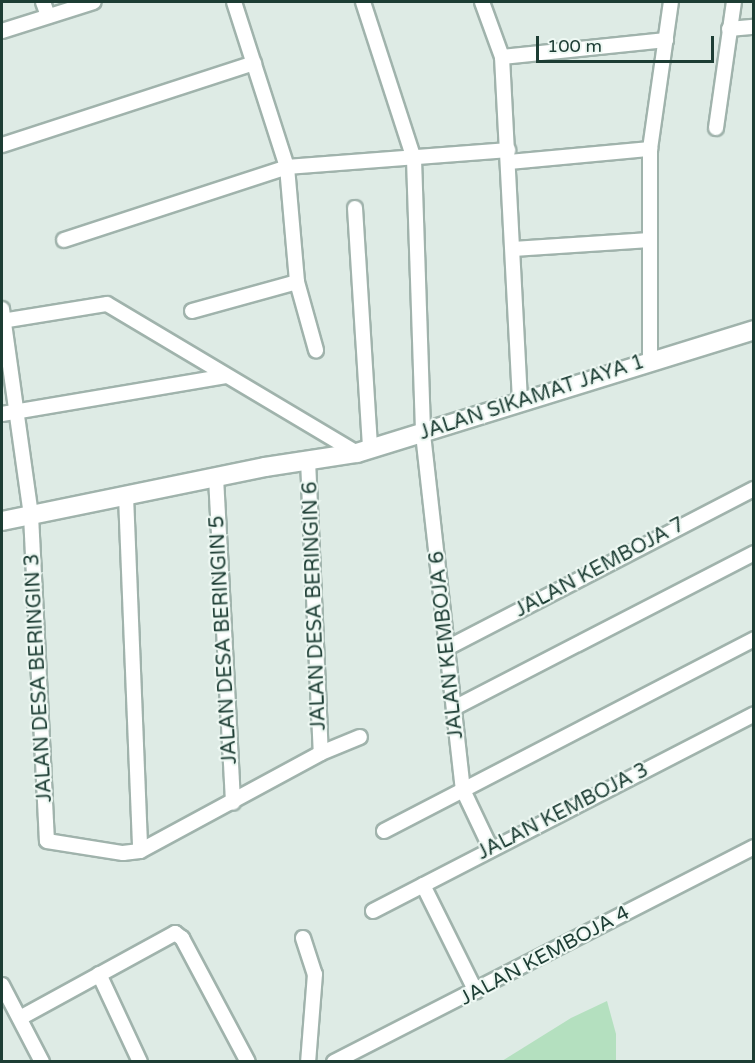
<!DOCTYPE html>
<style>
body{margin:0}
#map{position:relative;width:755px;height:1063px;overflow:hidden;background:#deebe5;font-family:"Varela Round",sans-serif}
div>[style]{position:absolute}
.green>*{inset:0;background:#b4e0bf}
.roads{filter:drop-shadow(2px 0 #a0b3ac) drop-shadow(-2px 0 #a0b3ac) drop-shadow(0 2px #a0b3ac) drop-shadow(0 -2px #a0b3ac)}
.minor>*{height:14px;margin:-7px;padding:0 7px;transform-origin:7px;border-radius:7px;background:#fff}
.secondary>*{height:18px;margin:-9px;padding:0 9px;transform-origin:9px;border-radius:9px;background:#fff}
span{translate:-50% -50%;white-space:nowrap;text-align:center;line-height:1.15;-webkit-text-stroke:4.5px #eef8f3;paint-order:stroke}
.street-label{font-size:20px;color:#1d3d34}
.frame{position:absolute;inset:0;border:3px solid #1d3d34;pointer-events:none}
.scale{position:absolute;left:536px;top:36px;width:178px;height:27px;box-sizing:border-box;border:3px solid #1d3d34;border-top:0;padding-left:8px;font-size:18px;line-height:21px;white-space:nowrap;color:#1d3d34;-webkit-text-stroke:4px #eef8f3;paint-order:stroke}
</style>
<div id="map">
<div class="green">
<div style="clip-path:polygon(607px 1001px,616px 1034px,616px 1061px,502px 1061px,571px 1018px)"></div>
</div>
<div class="roads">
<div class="minor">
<div style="left:43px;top:2px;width:15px;rotate:70deg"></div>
<div style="left:234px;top:2px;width:173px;rotate:72.2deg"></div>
<div style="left:287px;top:167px;width:115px;rotate:85deg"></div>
<div style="left:297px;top:282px;width:71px;rotate:74.4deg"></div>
<div style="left:363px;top:2px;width:165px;rotate:72deg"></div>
<div style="left:414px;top:159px;width:275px;rotate:88.1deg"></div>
<div style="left:423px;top:434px;width:358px;rotate:83.6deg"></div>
<div style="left:463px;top:790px;width:65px;rotate:64.6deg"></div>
<div style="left:482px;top:2px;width:59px;rotate:70deg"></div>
<div style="left:502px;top:57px;width:345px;rotate:87deg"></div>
<div style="left:729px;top:29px;width:25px;rotate:-5deg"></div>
<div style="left:2px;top:31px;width:96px;rotate:-17.5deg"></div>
<div style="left:502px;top:57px;width:165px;rotate:-5.9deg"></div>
<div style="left:716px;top:128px;width:127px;rotate:-81.9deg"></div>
<div style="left:2px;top:145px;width:265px;rotate:-18deg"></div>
<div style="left:509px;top:162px;width:142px;rotate:-5.3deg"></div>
<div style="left:355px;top:208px;width:241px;rotate:86.4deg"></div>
<div style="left:64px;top:240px;width:235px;rotate:-18.1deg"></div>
<div style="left:287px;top:167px;width:222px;rotate:-4.4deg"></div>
<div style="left:513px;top:249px;width:137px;rotate:-3.8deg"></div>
<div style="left:2px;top:309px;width:208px;rotate:82deg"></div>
<div style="left:31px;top:515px;width:326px;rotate:87.2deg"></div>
<div style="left:47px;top:841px;width:77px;rotate:9deg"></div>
<div style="left:123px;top:853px;width:17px;rotate:-7deg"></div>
<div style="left:140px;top:851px;width:206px;rotate:-28.4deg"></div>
<div style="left:321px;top:753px;width:42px;rotate:-22.3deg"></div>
<div style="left:192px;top:311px;width:109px;rotate:-15.4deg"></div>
<div style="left:2px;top:321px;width:106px;rotate:-9.2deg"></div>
<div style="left:107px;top:304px;width:291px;rotate:30.8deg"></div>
<div style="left:650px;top:359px;width:210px;rotate:-90deg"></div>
<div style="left:650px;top:149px;width:148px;rotate:-81.9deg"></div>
<div style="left:2px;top:414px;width:227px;rotate:-9.6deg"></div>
<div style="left:308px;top:460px;width:293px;rotate:87.5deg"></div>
<div style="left:216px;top:477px;width:326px;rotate:87deg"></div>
<div style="left:126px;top:496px;width:355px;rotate:87.7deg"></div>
<div style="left:447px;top:648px;width:346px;rotate:-27.4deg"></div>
<div style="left:454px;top:708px;width:338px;rotate:-27.3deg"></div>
<div style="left:384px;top:831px;width:417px;rotate:-27.4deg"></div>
<div style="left:423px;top:885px;width:119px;rotate:63.6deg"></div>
<div style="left:373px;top:911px;width:429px;rotate:-27.3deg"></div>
<div style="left:303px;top:938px;width:38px;rotate:72deg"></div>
<div style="left:315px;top:974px;width:88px;rotate:94.5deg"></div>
<div style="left:99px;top:974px;width:97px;rotate:65deg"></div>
<div style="left:2px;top:985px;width:87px;rotate:62.5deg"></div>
<div style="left:20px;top:1018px;width:177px;rotate:-28.7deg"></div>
<div style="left:175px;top:933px;width:9px;rotate:36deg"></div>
<div style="left:182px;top:938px;width:140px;rotate:62deg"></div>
<div style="left:334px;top:1062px;width:472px;rotate:-27.1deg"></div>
</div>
<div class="secondary">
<div style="left:2px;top:521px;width:268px;rotate:-11.6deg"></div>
<div style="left:265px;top:467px;width:93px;rotate:-8.7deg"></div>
<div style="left:357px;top:453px;width:416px;rotate:-17.2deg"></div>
</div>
</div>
<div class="street-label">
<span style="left:532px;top:398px;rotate:-18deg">JALAN SIKAMAT JAYA 1</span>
<span style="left:600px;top:568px;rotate:-28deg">JALAN KEMBOJA 7</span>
<span style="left:315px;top:606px;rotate:-92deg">JALAN DESA BERINGIN 6</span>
<span style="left:224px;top:640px;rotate:-93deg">JALAN DESA BERINGIN 5</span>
<span style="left:447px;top:645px;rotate:-96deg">JALAN KEMBOJA 6</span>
<span style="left:39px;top:678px;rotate:-93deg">JALAN DESA BERINGIN 3</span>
<span style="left:563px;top:812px;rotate:-27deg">JALAN KEMBOJA 3</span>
<span style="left:545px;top:956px;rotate:-28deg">JALAN KEMBOJA 4</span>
</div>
<div class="frame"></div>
<div class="scale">100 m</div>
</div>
